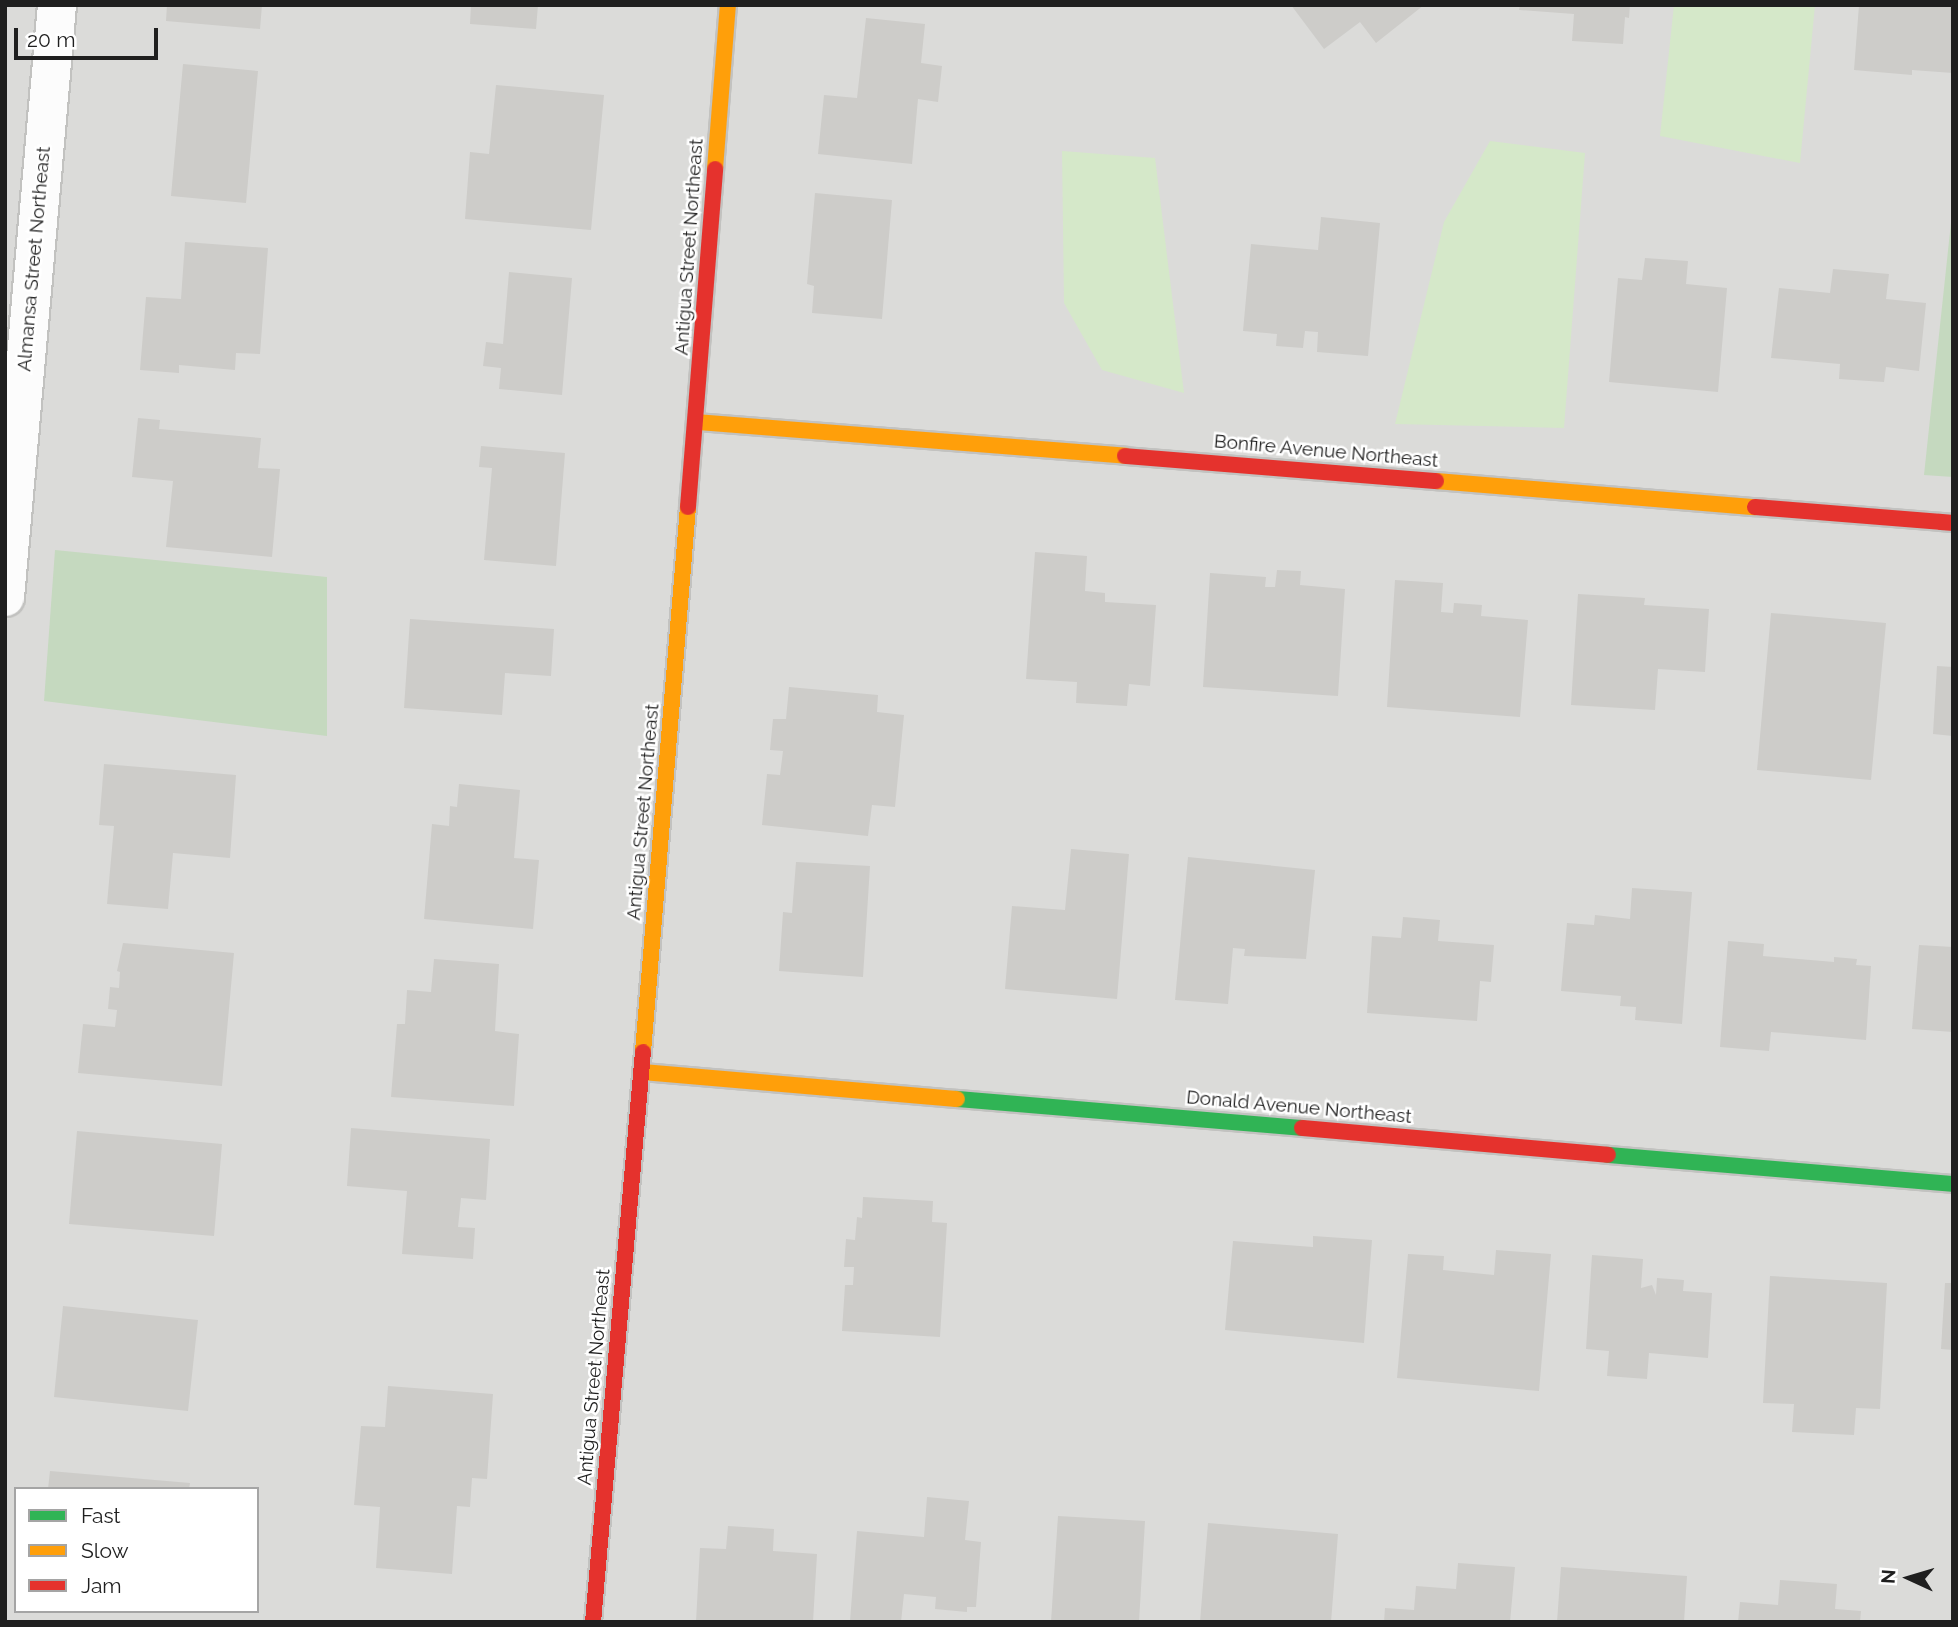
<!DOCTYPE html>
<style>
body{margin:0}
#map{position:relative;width:1958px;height:1627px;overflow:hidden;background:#ecece8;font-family:Raleway,sans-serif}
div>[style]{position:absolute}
.residential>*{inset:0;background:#dbdbd9}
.grass>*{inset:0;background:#d5e8c9}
.forest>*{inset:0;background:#c5d9bf}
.building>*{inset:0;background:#cdccc9}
.roads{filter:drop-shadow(2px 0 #c2c2c0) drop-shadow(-2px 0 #c2c2c0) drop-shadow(0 2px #c2c2c0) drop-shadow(0 -2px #c2c2c0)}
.street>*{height:38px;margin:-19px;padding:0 19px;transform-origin:19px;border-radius:19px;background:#fcfcfc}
.fast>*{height:16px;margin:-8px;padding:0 8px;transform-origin:8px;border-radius:8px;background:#30b455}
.slow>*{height:16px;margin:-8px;padding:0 8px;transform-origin:8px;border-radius:8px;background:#ff9f0a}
.jam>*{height:16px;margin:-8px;padding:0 8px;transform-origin:8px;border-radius:8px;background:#e5322d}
span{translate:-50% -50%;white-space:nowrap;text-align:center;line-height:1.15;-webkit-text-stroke:5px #fff;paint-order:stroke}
.street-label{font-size:19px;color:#1f1f1f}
.frame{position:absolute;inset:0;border:7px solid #1f1f1f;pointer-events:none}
.legend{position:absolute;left:14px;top:1487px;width:245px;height:126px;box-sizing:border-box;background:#fff;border:2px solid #a5a5a5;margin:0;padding:9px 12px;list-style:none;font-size:21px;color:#1f1f1f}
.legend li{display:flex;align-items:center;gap:14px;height:35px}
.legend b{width:35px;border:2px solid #a5a5a5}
.north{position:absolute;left:1874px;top:1543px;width:70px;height:70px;-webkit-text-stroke:5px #fff;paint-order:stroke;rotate:274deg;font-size:19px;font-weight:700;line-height:28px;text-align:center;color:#1f1f1f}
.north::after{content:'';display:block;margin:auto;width:24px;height:32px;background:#1f1f1f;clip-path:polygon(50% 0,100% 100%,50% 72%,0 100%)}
.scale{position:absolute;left:14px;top:28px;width:144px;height:32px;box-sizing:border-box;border:4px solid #1f1f1f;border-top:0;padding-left:9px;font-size:21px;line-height:24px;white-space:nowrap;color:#1f1f1f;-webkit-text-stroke:5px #fff;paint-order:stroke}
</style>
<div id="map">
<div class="residential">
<div style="clip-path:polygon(evenodd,5px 5px,1953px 5px,1953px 1622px,5px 1622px,5px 5px,16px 1489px,257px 1489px,257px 1611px,16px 1611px,16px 1489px)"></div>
</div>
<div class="grass">
<div style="clip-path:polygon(1674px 5px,1815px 5px,1800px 163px,1660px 136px)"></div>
<div style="clip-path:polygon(1490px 141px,1585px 153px,1564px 428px,1395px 424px,1444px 222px)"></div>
<div style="clip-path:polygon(1062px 151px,1155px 158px,1184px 393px,1102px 370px,1064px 303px)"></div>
</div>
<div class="forest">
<div style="clip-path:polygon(1953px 204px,1953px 477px,1924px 475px)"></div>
<div style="clip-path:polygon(55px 550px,327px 577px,327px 736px,44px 701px)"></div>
</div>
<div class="building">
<div style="clip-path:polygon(167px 5px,262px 5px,260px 29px,166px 21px)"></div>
<div style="clip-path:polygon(471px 5px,538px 5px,536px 29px,470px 24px)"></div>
<div style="clip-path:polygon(1291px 5px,1424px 5px,1376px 43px,1360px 22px,1324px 49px)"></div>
<div style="clip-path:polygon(1520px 5px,1630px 5px,1629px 18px,1625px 17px,1623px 44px,1572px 41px,1574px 14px,1519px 10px)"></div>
<div style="clip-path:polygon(1859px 5px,1953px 5px,1953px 73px,1912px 70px,1912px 75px,1854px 70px)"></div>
<div style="clip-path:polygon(866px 18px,925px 24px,921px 63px,942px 66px,938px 102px,918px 99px,912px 164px,818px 154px,824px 95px,857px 98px)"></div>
<div style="clip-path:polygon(183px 64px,258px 71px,246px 203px,171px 196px)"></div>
<div style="clip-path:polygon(496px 85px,604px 95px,591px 230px,465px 219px,470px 152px,489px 154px)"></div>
<div style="clip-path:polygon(815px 193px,892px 200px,882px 319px,812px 313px,814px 286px,807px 284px)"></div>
<div style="clip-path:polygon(1321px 217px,1380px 223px,1368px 356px,1317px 352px,1318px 332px,1305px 331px,1303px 348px,1276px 346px,1277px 334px,1243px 331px,1251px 244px,1318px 250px)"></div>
<div style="clip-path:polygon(185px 242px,268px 248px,260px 354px,236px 353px,235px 370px,179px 365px,179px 373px,140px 370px,146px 297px,181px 299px)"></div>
<div style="clip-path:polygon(1645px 258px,1688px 261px,1686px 284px,1727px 288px,1718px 392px,1609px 382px,1618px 278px,1642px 280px)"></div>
<div style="clip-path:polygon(1833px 269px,1889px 274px,1886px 299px,1926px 303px,1919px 371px,1886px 367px,1884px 382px,1839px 379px,1840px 364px,1771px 358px,1779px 288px,1830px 293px)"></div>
<div style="clip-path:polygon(509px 272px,572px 278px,562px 395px,499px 389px,501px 368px,483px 366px,486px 342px,503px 344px)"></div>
<div style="clip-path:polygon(138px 418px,160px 420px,159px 429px,261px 438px,258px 468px,280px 469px,272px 557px,166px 547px,173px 481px,132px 477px)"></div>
<div style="clip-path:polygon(481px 446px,565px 453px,556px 566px,484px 560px,492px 468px,479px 467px)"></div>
<div style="clip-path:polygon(1035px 552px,1087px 556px,1085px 591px,1105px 593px,1105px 602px,1156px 605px,1150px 686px,1129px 684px,1127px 706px,1076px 703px,1077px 682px,1026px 679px)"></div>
<div style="clip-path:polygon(1277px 570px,1301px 571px,1300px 585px,1345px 589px,1338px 696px,1203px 687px,1210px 573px,1266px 577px,1265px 587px,1275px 587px)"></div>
<div style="clip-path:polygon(1395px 580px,1443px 583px,1441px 612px,1453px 613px,1454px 603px,1482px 605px,1481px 616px,1528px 620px,1520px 717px,1387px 707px)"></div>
<div style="clip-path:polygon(1578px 594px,1645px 598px,1644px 605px,1709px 609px,1705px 672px,1658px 669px,1655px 710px,1571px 705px)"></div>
<div style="clip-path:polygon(1771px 613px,1886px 623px,1871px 780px,1757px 770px)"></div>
<div style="clip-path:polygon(410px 619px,554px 629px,551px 676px,505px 673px,502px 715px,404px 708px)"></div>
<div style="clip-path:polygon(1937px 666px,1953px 667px,1953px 736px,1933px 734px)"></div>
<div style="clip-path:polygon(789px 687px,878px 695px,877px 712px,904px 715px,895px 807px,872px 805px,868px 836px,762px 825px,767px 774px,780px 775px,783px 751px,770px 750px,773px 719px,786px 719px)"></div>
<div style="clip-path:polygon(104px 764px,236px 775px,230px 858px,173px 853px,168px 909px,107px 904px,114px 826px,99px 825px)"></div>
<div style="clip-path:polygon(459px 784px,520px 790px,514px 858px,539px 860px,533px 929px,424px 919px,432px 824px,449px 826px,450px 806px,457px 807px)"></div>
<div style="clip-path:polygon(1071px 849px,1129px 854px,1117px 999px,1005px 989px,1012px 906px,1065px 910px)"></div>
<div style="clip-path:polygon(1188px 857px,1315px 870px,1306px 959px,1244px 956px,1245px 949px,1233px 948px,1228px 1004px,1175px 1000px)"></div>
<div style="clip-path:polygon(796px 862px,870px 866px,863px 977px,779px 971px,783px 912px,792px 913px)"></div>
<div style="clip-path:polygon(1632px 888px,1692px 892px,1682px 1024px,1635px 1020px,1636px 1007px,1620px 1006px,1621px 996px,1561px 991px,1567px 923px,1594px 925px,1595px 915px,1630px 919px)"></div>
<div style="clip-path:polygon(1403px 917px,1440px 920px,1438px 941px,1494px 945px,1491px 982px,1480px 981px,1477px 1021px,1367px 1013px,1372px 936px,1401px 938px)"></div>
<div style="clip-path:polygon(1728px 941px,1764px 944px,1763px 956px,1834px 962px,1834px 957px,1857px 959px,1856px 965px,1871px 966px,1866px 1040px,1771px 1032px,1769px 1051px,1720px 1047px)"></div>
<div style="clip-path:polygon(123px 943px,234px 953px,222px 1086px,78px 1073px,83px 1024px,115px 1027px,117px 1010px,108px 1009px,110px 987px,119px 988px,120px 972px,117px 971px)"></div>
<div style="clip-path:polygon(1919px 945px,1953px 947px,1953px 1032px,1912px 1029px)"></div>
<div style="clip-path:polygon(434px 959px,499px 964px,495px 1031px,519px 1034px,514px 1106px,391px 1097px,397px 1024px,405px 1024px,407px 990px,431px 992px)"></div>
<div style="clip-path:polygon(351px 1128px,490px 1139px,486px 1200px,461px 1198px,458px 1227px,475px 1228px,473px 1259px,402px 1254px,407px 1191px,347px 1186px)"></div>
<div style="clip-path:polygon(77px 1131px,222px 1144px,214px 1236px,69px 1224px)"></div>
<div style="clip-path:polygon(863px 1197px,933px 1201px,932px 1222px,947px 1223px,940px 1337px,842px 1331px,845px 1285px,853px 1285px,854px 1267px,844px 1267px,846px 1239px,855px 1240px,857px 1217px,862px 1218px)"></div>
<div style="clip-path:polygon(1313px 1236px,1372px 1240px,1364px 1343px,1225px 1330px,1233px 1241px,1313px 1247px)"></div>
<div style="clip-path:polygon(1496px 1250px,1551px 1254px,1539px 1391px,1397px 1378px,1408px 1254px,1444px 1256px,1443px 1270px,1494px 1275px)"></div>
<div style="clip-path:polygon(1592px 1255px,1643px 1259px,1641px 1288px,1652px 1285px,1656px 1295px,1657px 1278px,1684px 1280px,1683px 1291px,1712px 1293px,1708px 1358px,1649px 1353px,1647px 1379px,1607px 1376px,1609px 1351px,1586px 1349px)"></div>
<div style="clip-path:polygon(1770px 1276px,1887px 1283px,1880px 1409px,1856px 1408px,1854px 1435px,1792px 1432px,1794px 1404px,1763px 1403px)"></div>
<div style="clip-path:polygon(1945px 1283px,1953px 1283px,1953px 1350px,1941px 1349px)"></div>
<div style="clip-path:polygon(63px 1306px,198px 1320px,188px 1411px,54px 1397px)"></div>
<div style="clip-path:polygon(388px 1386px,493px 1394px,487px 1479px,472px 1478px,470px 1507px,457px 1506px,452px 1574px,376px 1568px,380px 1507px,354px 1505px,361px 1426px,385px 1427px)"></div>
<div style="clip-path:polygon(50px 1471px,190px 1483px,189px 1489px,48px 1489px)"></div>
<div style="clip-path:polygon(927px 1497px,969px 1501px,965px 1540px,981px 1542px,976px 1607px,967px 1607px,967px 1612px,935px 1609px,936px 1597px,904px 1594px,901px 1622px,850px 1621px,857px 1531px,924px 1537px)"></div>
<div style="clip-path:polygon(1058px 1516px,1145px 1521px,1139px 1622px,1051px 1622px)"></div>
<div style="clip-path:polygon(1208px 1523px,1338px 1534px,1331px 1622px,1200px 1622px)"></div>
<div style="clip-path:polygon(728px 1526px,774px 1529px,773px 1551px,817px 1554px,813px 1622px,696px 1622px,700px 1548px,726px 1549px)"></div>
<div style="clip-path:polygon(1458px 1563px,1515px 1567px,1510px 1622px,1384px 1622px,1385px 1608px,1414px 1610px,1416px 1586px,1456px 1589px)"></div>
<div style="clip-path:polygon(1561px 1567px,1687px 1576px,1684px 1622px,1557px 1622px)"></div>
<div style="clip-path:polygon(1780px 1580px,1837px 1584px,1835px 1609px,1861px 1611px,1860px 1622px,1738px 1622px,1740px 1602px,1778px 1605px)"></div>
</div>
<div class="roads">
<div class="street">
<div style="left:5px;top:597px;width:594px;rotate:-84.98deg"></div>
</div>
<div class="fast">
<div style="left:957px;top:1099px;width:346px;rotate:4.8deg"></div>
<div style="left:1608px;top:1155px;width:346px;rotate:4.8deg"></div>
</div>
<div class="slow">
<div style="left:715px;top:169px;width:165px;rotate:-85.5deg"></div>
<div style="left:697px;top:422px;width:429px;rotate:4.5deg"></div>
<div style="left:1436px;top:481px;width:320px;rotate:4.7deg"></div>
<div style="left:643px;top:1052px;width:547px;rotate:-85.28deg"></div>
<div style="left:642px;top:1072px;width:316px;rotate:4.9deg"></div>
</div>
<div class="jam">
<div style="left:1125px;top:456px;width:312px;rotate:4.6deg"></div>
<div style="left:688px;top:507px;width:339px;rotate:-85.4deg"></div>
<div style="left:1755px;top:507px;width:199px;rotate:4.6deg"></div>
<div style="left:1302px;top:1128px;width:307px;rotate:5deg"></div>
<div style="left:593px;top:1622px;width:572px;rotate:-84.99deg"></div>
</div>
</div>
<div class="street-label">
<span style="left:689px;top:247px;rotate:-86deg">Antigua Street Northeast</span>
<span style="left:34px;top:259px;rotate:-85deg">Almansa Street Northeast</span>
<span style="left:1326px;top:451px;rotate:5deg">Bonfire Avenue Northeast</span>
<span style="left:643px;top:812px;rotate:-85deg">Antigua Street Northeast</span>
<span style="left:1299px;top:1107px;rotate:5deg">Donald Avenue Northeast</span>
<span style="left:594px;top:1377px;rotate:-85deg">Antigua Street Northeast</span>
</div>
<div class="frame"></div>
<ul class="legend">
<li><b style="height:9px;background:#30b455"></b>Fast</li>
<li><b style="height:9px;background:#ff9f0a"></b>Slow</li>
<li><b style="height:9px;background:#e5322d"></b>Jam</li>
</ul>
<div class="north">N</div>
<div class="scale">20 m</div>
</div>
